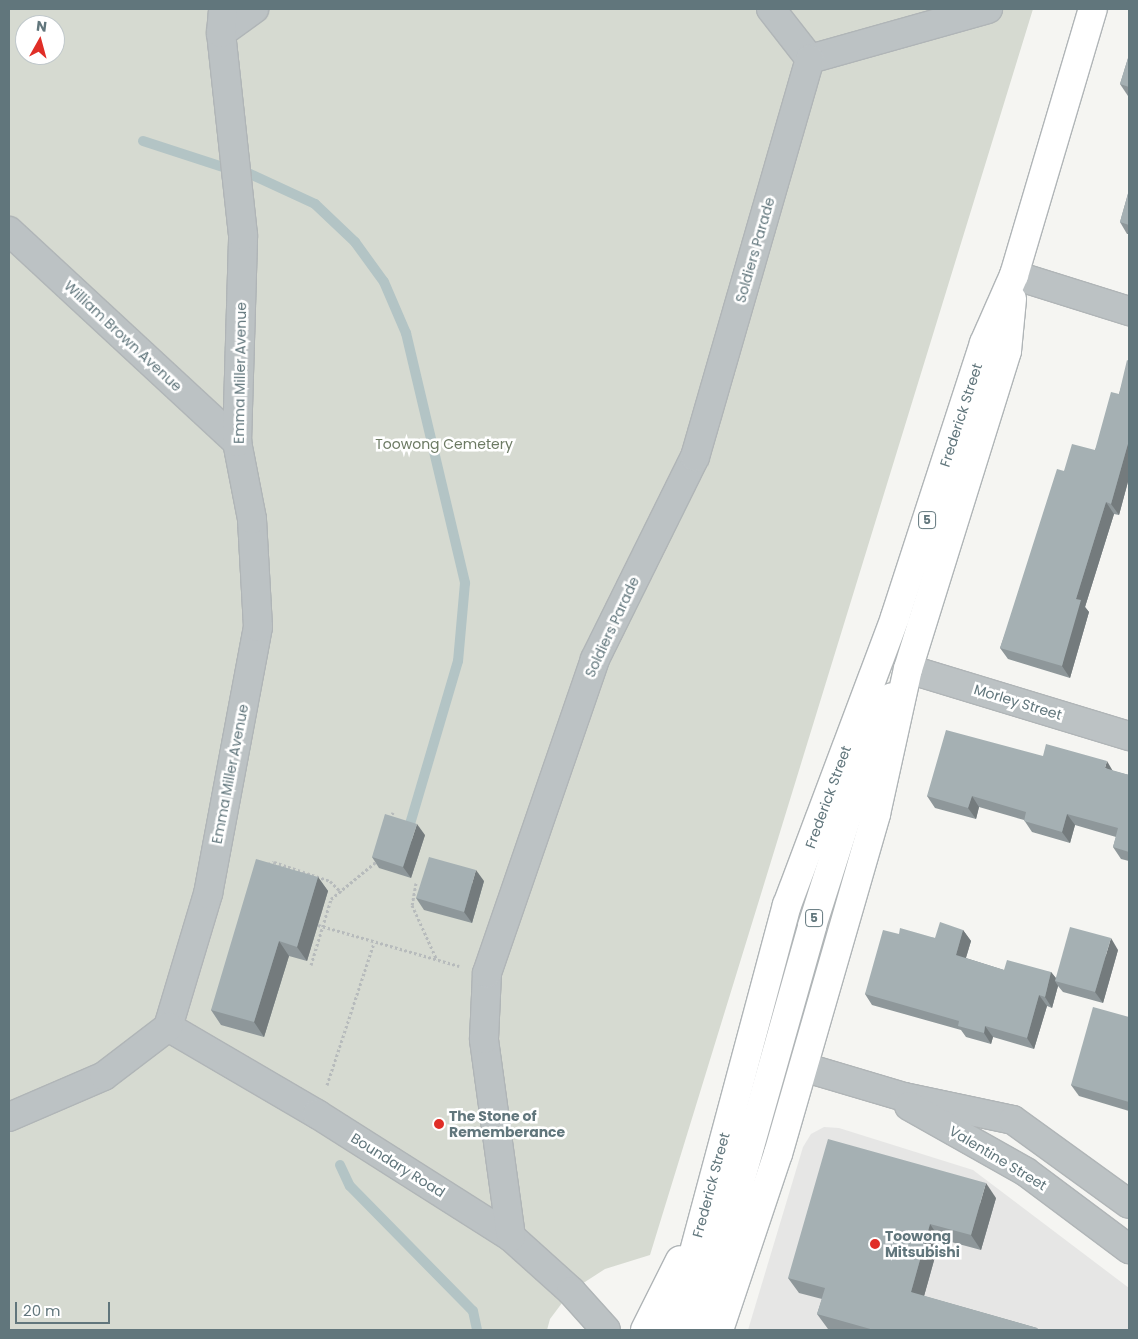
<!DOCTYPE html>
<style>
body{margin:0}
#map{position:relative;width:1138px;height:1339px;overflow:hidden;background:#f5f5f2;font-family:Poppins,sans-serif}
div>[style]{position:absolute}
.built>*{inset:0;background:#e6e6e5}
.green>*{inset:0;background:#d6dad1}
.stream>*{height:10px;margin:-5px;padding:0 5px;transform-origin:5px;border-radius:5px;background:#b3c4c5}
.path>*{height:3px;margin-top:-1.5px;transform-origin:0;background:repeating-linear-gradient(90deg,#b7bbbc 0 2.5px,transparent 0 5px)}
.roads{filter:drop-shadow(1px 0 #b0b5b7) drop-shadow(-1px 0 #b0b5b7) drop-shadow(0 1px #b0b5b7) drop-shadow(0 -1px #b0b5b7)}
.minor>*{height:28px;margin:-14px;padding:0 14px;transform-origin:14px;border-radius:14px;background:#bcc2c4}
.highway>*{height:28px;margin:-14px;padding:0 14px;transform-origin:14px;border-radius:14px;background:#fff}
.wall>*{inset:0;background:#8e979a}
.shaded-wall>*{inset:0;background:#747b7d}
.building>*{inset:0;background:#a5b0b3}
.dots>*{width:14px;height:14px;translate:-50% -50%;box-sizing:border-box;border:2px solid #fff;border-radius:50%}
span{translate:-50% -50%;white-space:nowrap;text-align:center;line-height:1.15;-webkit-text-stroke:5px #fff;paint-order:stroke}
.shield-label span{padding:1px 4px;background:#fff;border:1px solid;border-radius:4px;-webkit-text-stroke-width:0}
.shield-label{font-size:12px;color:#61767c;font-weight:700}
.street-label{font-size:14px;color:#61767c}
.park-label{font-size:14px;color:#6c7a63}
.poi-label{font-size:14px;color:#61767c;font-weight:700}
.left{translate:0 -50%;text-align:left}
.frame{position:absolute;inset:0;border:10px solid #61767c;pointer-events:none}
.north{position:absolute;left:15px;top:15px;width:50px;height:50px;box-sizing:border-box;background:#fff;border:1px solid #c0c8cb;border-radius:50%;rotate:7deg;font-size:14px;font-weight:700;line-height:20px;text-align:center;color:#61767c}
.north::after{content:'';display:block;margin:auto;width:18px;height:22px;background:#e02e27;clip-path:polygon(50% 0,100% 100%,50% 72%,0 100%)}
.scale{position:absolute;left:15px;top:1302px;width:95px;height:22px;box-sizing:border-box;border:2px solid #61767c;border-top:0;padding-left:6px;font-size:15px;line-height:18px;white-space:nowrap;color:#61767c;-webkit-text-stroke:4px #fff;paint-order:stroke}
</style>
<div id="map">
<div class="built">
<div style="clip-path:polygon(824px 1127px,839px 1128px,973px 1170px,1129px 1288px,1129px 1330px,748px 1330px,803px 1147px,811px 1134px)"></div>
</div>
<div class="green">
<div style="clip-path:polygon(evenodd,9px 9px,1033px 9px,650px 1255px,605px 1269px,571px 1291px,550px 1319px,547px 1330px,9px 1330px,9px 9px,25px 25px,55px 25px,55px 55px,25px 55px,25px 25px)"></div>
</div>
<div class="stream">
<div style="left:143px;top:141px;width:84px;rotate:18deg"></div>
<div style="left:248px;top:173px;width:74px;rotate:24.8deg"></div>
<div style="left:315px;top:204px;width:55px;rotate:43.5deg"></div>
<div style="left:355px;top:242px;width:49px;rotate:54.1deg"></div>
<div style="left:384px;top:282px;width:56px;rotate:66.7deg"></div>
<div style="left:406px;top:333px;width:257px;rotate:76.7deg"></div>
<div style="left:465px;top:583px;width:78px;rotate:95.1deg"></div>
<div style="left:458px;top:661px;width:173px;rotate:106.4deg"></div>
<div style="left:340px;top:1165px;width:23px;rotate:65deg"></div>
<div style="left:350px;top:1186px;width:175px;rotate:45.5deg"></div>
<div style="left:473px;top:1311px;width:19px;rotate:78deg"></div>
</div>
<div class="path">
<div style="left:391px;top:819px;width:7px;rotate:-74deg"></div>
<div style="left:268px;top:864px;width:6px;rotate:-18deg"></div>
<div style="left:274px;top:862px;width:59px;rotate:18.7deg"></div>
<div style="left:330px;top:881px;width:16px;rotate:45deg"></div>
<div style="left:416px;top:883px;width:22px;rotate:100deg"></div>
<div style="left:412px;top:905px;width:60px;rotate:65.6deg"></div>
<div style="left:318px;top:925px;width:147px;rotate:16.2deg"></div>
<div style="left:311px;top:965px;width:69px;rotate:-73.1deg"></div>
<div style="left:331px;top:899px;width:60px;rotate:-39.6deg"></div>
<div style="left:327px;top:1085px;width:150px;rotate:-71.7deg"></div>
</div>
<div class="roads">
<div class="minor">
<div style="left:771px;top:9px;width:63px;rotate:52deg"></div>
<div style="left:221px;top:33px;width:41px;rotate:-36deg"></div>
<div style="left:810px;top:59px;width:185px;rotate:-15.7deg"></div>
<div style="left:9px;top:231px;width:311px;rotate:42.8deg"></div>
<div style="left:1014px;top:275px;width:121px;rotate:17.4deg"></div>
<div style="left:908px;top:669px;width:231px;rotate:16.9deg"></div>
<div style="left:168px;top:1027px;width:139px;rotate:-73.3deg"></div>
<div style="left:208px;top:894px;width:272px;rotate:-79.4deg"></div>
<div style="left:258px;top:627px;width:108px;rotate:-93.2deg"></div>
<div style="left:252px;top:519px;width:78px;rotate:-101deg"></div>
<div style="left:237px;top:442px;width:207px;rotate:-88.3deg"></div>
<div style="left:243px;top:235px;width:203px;rotate:-96.2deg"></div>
<div style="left:221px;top:33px;width:24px;rotate:-85deg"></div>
<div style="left:168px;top:1027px;width:173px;rotate:30.3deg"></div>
<div style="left:317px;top:1114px;width:230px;rotate:32.4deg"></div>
<div style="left:511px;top:1237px;width:81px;rotate:42deg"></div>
<div style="left:571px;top:1291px;width:52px;rotate:48.1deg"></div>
<div style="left:803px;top:1067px;width:105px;rotate:16.5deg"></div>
<div style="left:904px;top:1097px;width:111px;rotate:11.9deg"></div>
<div style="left:1013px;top:1120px;width:143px;rotate:35.9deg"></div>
<div style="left:909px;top:1106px;width:134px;rotate:29.4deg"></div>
<div style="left:1026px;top:1172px;width:129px;rotate:36.8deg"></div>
<div style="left:9px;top:1117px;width:103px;rotate:-23.3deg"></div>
<div style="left:104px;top:1076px;width:81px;rotate:-37.4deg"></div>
<div style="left:511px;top:1237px;width:200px;rotate:-97.8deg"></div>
<div style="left:484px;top:1039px;width:66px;rotate:-87.4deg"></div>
<div style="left:487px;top:973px;width:332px;rotate:-71deg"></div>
<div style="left:595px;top:659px;width:225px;rotate:-63.7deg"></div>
<div style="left:695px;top:457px;width:414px;rotate:-73.9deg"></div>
</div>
<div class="highway">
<div style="left:645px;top:1330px;width:78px;rotate:-63.4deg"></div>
<div style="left:673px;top:1330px;width:440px;rotate:-75deg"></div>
<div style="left:787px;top:905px;width:308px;rotate:-69.4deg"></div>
<div style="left:895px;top:617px;width:288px;rotate:-72deg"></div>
<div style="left:984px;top:343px;width:74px;rotate:-66.2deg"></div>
<div style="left:1014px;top:275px;width:277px;rotate:-73.5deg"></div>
<div style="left:698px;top:1330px;width:420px;rotate:-74.2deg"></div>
<div style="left:812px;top:926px;width:204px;rotate:-72.3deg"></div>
<div style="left:874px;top:732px;width:39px;rotate:-63deg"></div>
<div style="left:719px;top:1330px;width:186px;rotate:-71.5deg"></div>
<div style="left:778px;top:1154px;width:354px;rotate:-73.9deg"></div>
<div style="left:876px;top:814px;width:148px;rotate:-77.6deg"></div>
<div style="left:908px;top:669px;width:333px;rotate:-72.7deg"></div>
<div style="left:1007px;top:351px;width:52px;rotate:-84.5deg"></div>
</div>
</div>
<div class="wall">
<div style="clip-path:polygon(1129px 55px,1129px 96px,1128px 96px,1120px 84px)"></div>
<div style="clip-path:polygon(1129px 190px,1129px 234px,1127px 234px,1120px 222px)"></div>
<div style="clip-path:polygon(1129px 361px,1129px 478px,1119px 515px,1114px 514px,1085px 607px,1089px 612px,1070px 678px,1008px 659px,1000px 648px,1064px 471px,1095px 450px,1119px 394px)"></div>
<div style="clip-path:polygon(1043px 756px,1113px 771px,1129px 775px,1129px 861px,1121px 859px,1113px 847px,1116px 837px,1075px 825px,1070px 843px,1032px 832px,1024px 820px,979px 807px,976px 819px,935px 808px,927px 796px)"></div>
<div style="clip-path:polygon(425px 835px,411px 878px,379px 868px,372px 857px)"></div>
<div style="clip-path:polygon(318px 877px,328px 891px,307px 961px,289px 956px,264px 1037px,221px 1025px,211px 1010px)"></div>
<div style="clip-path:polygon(484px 881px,472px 923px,424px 910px,416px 898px)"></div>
<div style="clip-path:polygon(963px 930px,971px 941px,966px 958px,1004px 970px,1051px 972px,1056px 978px,1118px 950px,1103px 1003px,1063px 992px,1058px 986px,1052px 1008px,1047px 1006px,1034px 1049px,993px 1037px,991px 1044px,966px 1037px,961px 1030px,872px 1005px,865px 994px,899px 934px,935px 938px)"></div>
<div style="clip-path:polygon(1129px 1017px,1129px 1111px,1079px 1096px,1071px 1085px)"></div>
<div style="clip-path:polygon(996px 1198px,981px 1250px,940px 1239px,924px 1296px,1037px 1328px,1039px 1330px,831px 1330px,828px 1329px,817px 1314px,822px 1299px,799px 1293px,788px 1278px)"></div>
</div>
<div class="shaded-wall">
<div style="clip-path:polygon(1129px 440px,1129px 478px,1119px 515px,1111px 504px)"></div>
<div style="clip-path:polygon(1106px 502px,1114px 514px,1085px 607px,1089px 612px,1070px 678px,1062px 666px,1076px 599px)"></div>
<div style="clip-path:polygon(1107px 761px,1114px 773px,1105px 768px)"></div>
<div style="clip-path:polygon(972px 796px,979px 807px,976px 819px,968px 808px)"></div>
<div style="clip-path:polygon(1067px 814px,1075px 825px,1070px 843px,1062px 832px)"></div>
<div style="clip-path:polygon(417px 824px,425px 835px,411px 878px,403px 867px)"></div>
<div style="clip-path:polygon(476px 870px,484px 881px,472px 923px,464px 912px)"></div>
<div style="clip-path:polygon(318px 877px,328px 891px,307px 961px,297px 947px)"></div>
<div style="clip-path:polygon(963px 930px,971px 941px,963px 967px,956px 955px)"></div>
<div style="clip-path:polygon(1111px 938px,1118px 950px,1103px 1003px,1095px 992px)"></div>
<div style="clip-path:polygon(279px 941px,289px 956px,264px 1037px,254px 1022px)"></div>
<div style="clip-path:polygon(1051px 972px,1058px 981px,1055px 981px,1058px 986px,1052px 1008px,1045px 997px)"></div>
<div style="clip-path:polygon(1039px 995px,1047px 1006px,1034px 1049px,1027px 1038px)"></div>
<div style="clip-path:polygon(985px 1026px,993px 1037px,991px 1044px,984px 1033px)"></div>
<div style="clip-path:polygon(986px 1183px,996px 1198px,981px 1250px,971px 1235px)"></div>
<div style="clip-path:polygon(930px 1224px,940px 1239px,921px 1307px,911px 1292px)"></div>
</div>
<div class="building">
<div style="clip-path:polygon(1129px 55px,1129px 87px,1120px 84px)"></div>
<div style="clip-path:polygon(1129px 190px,1129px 225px,1120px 222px)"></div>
<div style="clip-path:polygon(1127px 360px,1129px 361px,1129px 440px,1111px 504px,1106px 502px,1076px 599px,1081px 600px,1062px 666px,1000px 648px,1057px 469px,1064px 471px,1072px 444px,1095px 450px,1111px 392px,1119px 394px)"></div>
<div style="clip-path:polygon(946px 730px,1043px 756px,1046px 744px,1107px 761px,1105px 768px,1129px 775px,1129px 852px,1113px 847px,1118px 828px,1067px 814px,1062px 832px,1024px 821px,1026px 812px,972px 796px,968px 808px,927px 796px)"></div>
<div style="clip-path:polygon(385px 814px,417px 824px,403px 867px,372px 857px)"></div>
<div style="clip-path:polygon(429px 857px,476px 870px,464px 912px,416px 898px)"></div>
<div style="clip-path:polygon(256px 859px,318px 877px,297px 947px,279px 941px,254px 1022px,211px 1010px)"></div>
<div style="clip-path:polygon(940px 922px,963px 930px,956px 955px,1004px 970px,1007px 960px,1051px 972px,1045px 997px,1039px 995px,1027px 1038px,985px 1026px,984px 1033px,958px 1026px,959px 1021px,865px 994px,883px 930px,899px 934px,900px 928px,935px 938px)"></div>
<div style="clip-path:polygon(1070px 927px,1111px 938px,1095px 992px,1055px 981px)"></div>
<div style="clip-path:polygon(1093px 1007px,1129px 1017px,1129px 1102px,1071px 1085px)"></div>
<div style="clip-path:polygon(828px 1139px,986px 1183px,971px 1235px,930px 1224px,911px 1292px,1037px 1328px,1037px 1330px,874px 1330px,817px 1314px,825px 1288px,788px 1278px)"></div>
</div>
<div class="dots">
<div style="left:439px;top:1124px;background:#e02e27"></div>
<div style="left:875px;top:1244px;background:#e02e27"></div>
</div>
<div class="shield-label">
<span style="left:927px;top:520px">5</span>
<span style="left:814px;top:918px">5</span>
</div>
<div class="street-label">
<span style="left:755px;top:250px;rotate:-74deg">Soldiers Parade</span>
<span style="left:123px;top:336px;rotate:43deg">William Brown Avenue</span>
<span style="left:240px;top:373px;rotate:-89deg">Emma Miller Avenue</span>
<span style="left:961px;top:415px;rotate:-72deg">Frederick Street</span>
<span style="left:612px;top:627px;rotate:-65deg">Soldiers Parade</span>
<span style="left:1018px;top:702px;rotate:17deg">Morley Street</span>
<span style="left:230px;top:774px;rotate:-79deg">Emma Miller Avenue</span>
<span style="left:828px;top:797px;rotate:-70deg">Frederick Street</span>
<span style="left:998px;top:1158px;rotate:31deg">Valentine Street</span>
<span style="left:398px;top:1165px;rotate:32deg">Boundary Road</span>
<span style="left:711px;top:1185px;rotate:-75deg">Frederick Street</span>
</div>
<div class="park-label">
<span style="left:444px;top:444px">Toowong Cemetery</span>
</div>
<div class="poi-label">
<span class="left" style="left:449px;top:1124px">The Stone of<br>Rememberance</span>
<span class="left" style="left:885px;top:1244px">Toowong<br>Mitsubishi</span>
</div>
<div class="frame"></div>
<div class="north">N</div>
<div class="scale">20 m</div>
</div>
